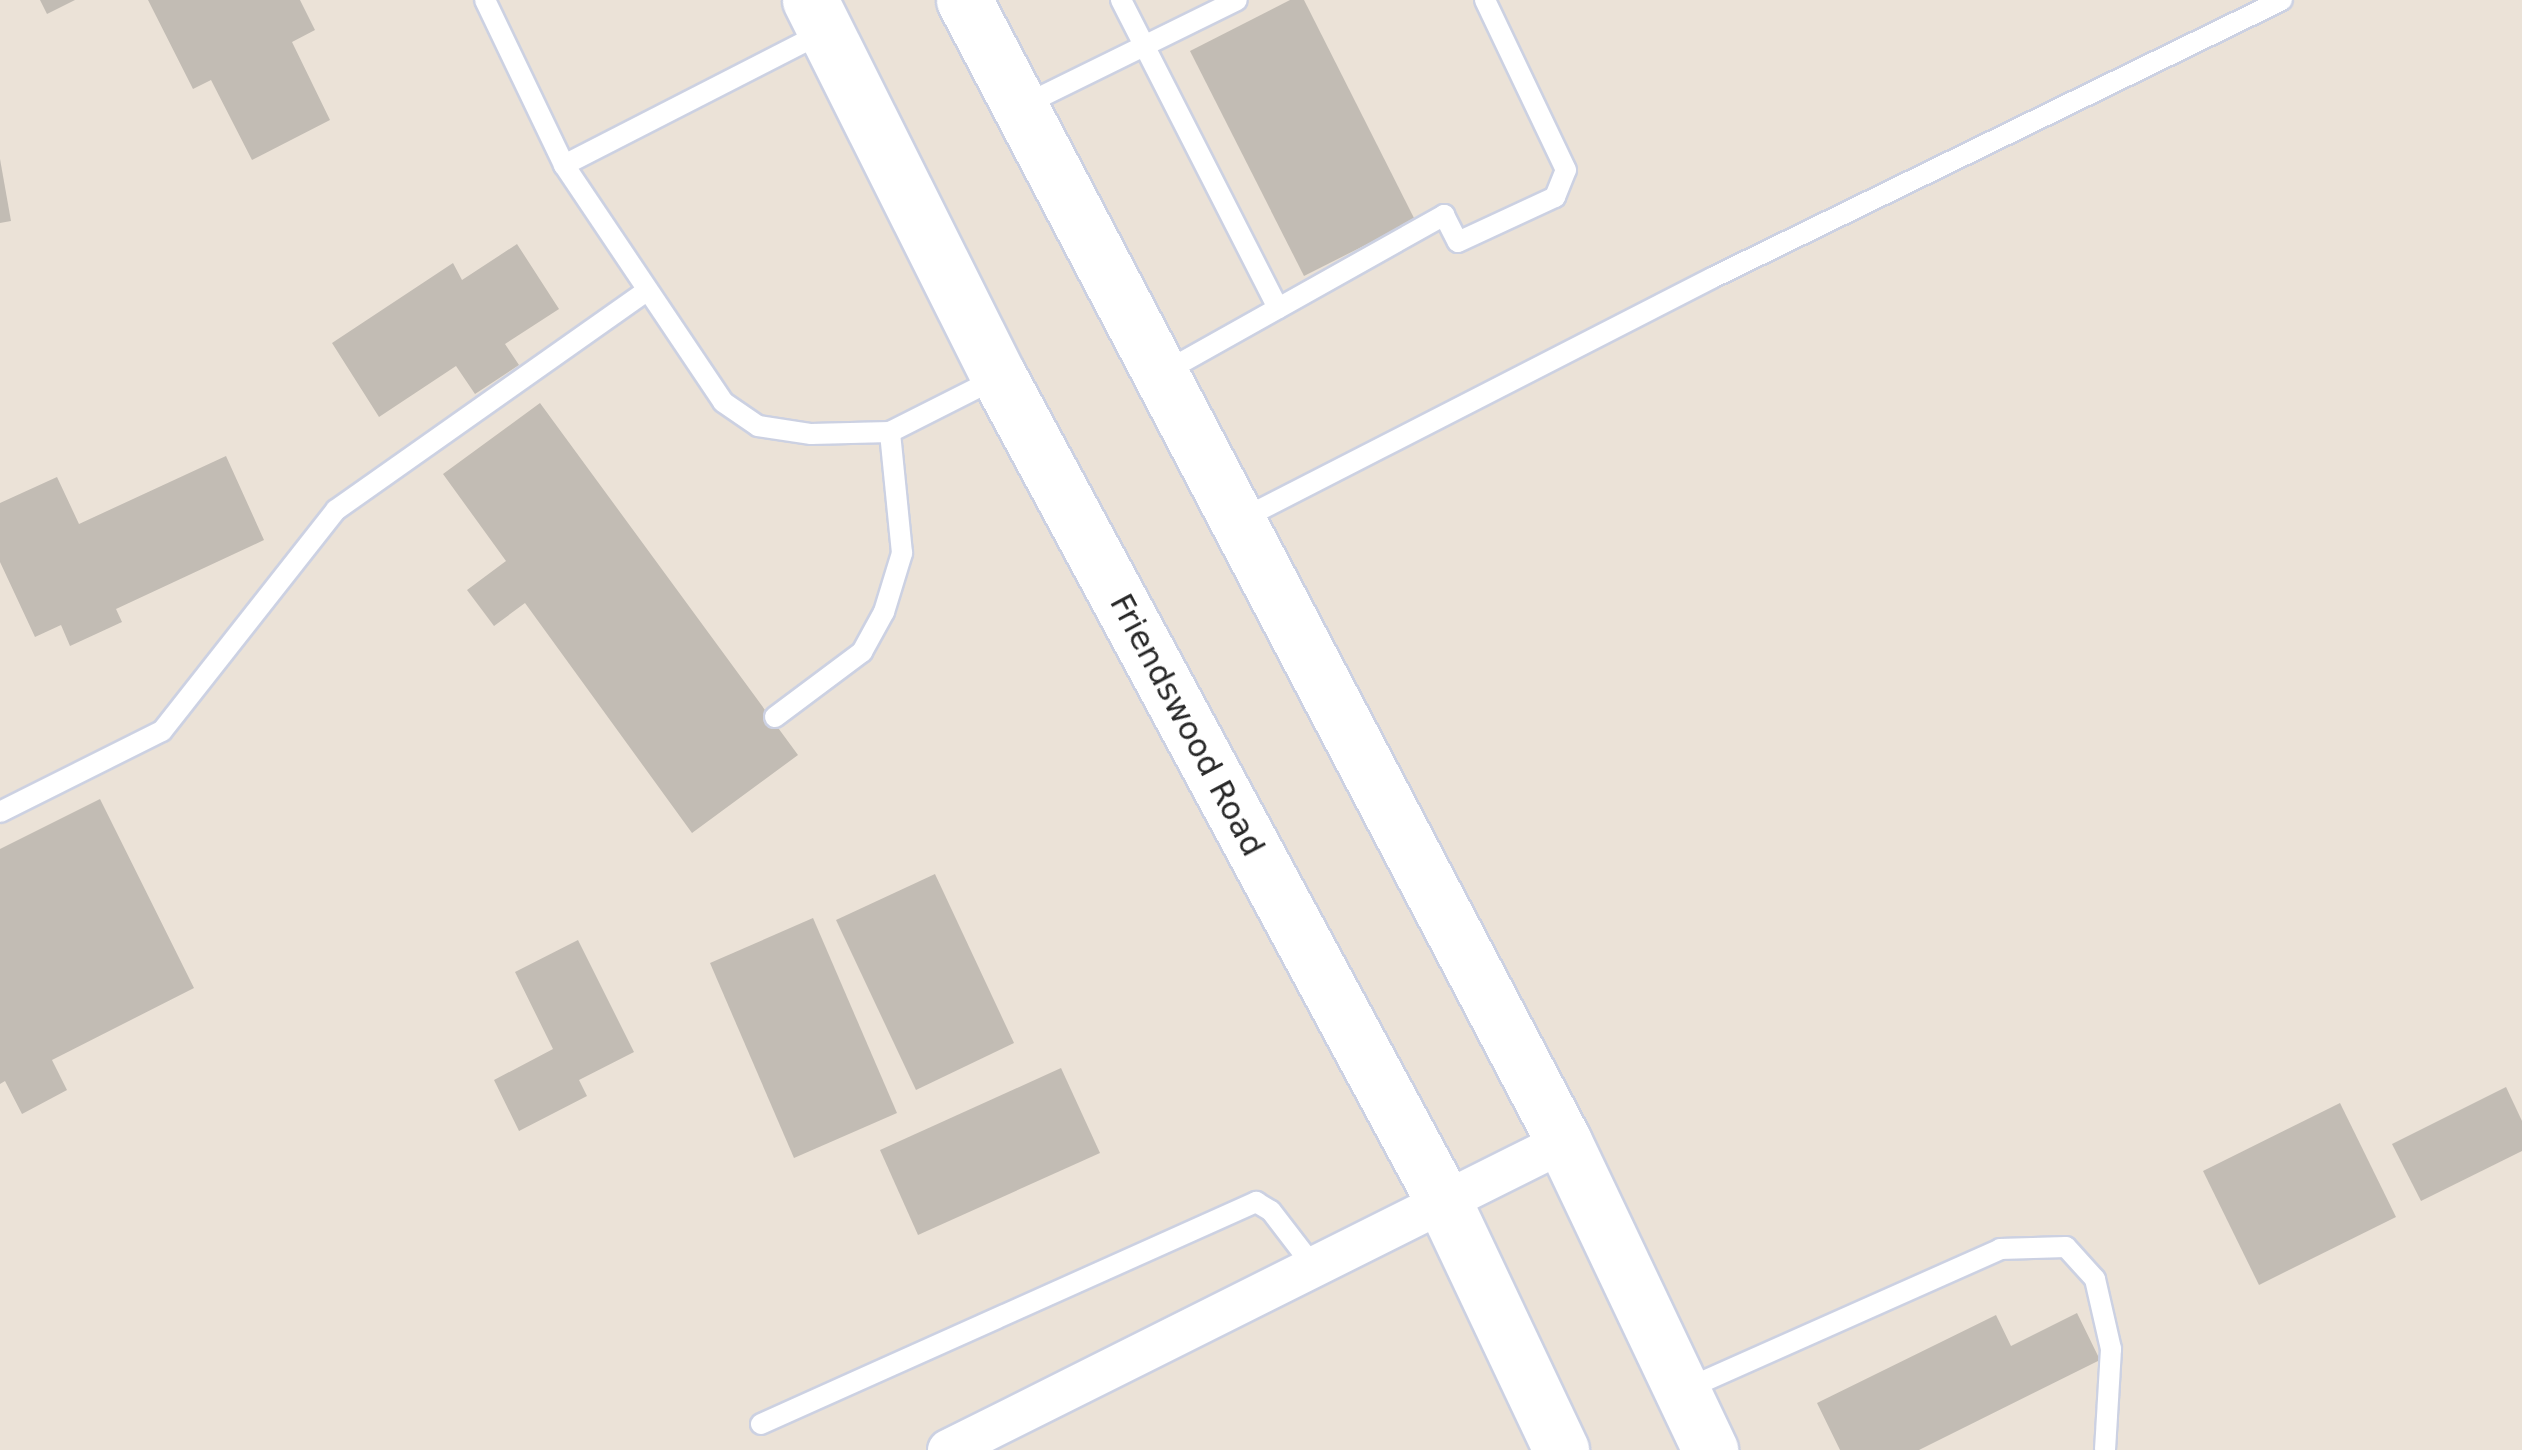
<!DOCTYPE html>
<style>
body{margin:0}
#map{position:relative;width:2522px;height:1450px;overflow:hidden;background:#ebe2d7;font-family:"DejaVu Sans",sans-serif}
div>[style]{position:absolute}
.building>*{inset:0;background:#c2bcb4}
.roads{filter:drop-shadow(2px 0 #ccd1e2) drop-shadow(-2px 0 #ccd1e2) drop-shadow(0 2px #ccd1e2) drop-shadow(0 -2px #ccd1e2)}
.lane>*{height:20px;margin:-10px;padding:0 10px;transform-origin:10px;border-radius:10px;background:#fff}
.street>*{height:40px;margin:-20px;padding:0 20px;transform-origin:20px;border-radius:20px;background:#fff}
.secondary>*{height:55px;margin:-27.5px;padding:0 27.5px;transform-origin:27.5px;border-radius:27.5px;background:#fff}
span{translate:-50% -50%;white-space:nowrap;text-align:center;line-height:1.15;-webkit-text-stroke:8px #fff;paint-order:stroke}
.street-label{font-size:32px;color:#272727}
</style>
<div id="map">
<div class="building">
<div style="clip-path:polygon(40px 0,75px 0,47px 14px)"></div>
<div style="clip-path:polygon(148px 0,300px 0,315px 30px,292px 42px,330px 120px,252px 160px,211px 80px,193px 89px)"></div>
<div style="clip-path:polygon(1290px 0,1304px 0,1415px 220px,1304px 276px,1190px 51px)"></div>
<div style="clip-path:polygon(0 159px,11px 221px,0 223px)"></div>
<div style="clip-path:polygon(517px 244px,559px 309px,505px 344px,519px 365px,475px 394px,456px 366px,379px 417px,332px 343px,453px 263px,462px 280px)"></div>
<div style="clip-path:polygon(540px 403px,798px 755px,692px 833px,525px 603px,494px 626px,467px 590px,506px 561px,443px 474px)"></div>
<div style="clip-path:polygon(226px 456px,264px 540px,116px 609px,122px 622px,70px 646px,61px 625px,35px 637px,0 562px,0 503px,57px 477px,79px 524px)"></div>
<div style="clip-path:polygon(100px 799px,194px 988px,52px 1060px,67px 1090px,22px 1114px,5px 1081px,0 1084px,0 849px)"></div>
<div style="clip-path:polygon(935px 874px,1014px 1043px,916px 1090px,836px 920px)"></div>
<div style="clip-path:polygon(813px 918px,897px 1113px,794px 1158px,710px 963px)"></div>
<div style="clip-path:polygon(578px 940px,634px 1052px,579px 1080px,587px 1096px,519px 1131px,494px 1080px,553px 1049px,515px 972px)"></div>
<div style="clip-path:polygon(1061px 1068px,1100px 1153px,918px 1235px,880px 1150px)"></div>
<div style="clip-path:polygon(2506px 1087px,2522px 1121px,2522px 1151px,2421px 1201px,2392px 1144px)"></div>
<div style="clip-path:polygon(2340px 1103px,2396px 1217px,2259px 1285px,2203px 1171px)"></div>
<div style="clip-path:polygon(2077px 1313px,2100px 1360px,1919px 1450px,1840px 1450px,1817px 1403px,1996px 1315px,2011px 1346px)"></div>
</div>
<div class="roads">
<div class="lane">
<div style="left:485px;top:0;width:183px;rotate:64.4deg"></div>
<div style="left:564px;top:165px;width:285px;rotate:56.1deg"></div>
<div style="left:723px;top:402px;width:42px;rotate:34.4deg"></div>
<div style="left:758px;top:426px;width:54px;rotate:8.6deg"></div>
<div style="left:811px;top:434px;width:79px;rotate:-1.5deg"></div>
<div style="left:890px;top:432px;width:120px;rotate:-26.8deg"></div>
<div style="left:1121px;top:0;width:346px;rotate:63deg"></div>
<div style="left:1024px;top:105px;width:237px;rotate:-26.2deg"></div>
<div style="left:564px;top:165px;width:292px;rotate:-27.1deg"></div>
<div style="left:1161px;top:374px;width:325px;rotate:-29.3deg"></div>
<div style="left:1444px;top:215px;width:30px;rotate:63deg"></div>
<div style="left:1458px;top:242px;width:107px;rotate:-24.9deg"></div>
<div style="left:1555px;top:197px;width:29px;rotate:-68deg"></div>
<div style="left:1566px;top:170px;width:188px;rotate:-115.5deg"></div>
<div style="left:1238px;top:521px;width:533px;rotate:-27.14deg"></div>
<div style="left:1712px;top:278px;width:634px;rotate:-26deg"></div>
<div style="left:775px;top:717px;width:109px;rotate:-36.8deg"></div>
<div style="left:862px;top:652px;width:46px;rotate:-61.2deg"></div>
<div style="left:884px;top:612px;width:62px;rotate:-73deg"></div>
<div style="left:902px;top:553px;width:122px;rotate:-95.7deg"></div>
<div style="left:0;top:812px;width:181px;rotate:-26.6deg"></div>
<div style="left:162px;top:731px;width:281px;rotate:-51.8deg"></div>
<div style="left:336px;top:510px;width:378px;rotate:-35.2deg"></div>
<div style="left:1684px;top:1390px;width:346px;rotate:-24deg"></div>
<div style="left:2000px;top:1249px;width:66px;rotate:-1.7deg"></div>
<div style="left:2066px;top:1247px;width:43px;rotate:47.8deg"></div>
<div style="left:2095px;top:1279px;width:72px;rotate:77.1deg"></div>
<div style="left:2111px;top:1349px;width:101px;rotate:93.4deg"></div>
<div style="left:761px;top:1424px;width:543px;rotate:-24.16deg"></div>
<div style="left:1256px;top:1202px;width:17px;rotate:31deg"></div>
<div style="left:1271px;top:1211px;width:71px;rotate:52.5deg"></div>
</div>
<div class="street">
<div style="left:948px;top:1450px;width:689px;rotate:-26.57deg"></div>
</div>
<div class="secondary">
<div style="left:810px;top:0;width:422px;rotate:63.4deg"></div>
<div style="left:999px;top:377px;width:937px;rotate:61.66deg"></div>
<div style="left:1444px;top:1202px;width:274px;rotate:64.7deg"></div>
<div style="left:964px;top:0;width:1290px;rotate:62.28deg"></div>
<div style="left:1564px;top:1142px;width:341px;rotate:64.6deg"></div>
</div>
</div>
<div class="street-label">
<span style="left:1187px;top:725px;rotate:62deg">Friendswood Road</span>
</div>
</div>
